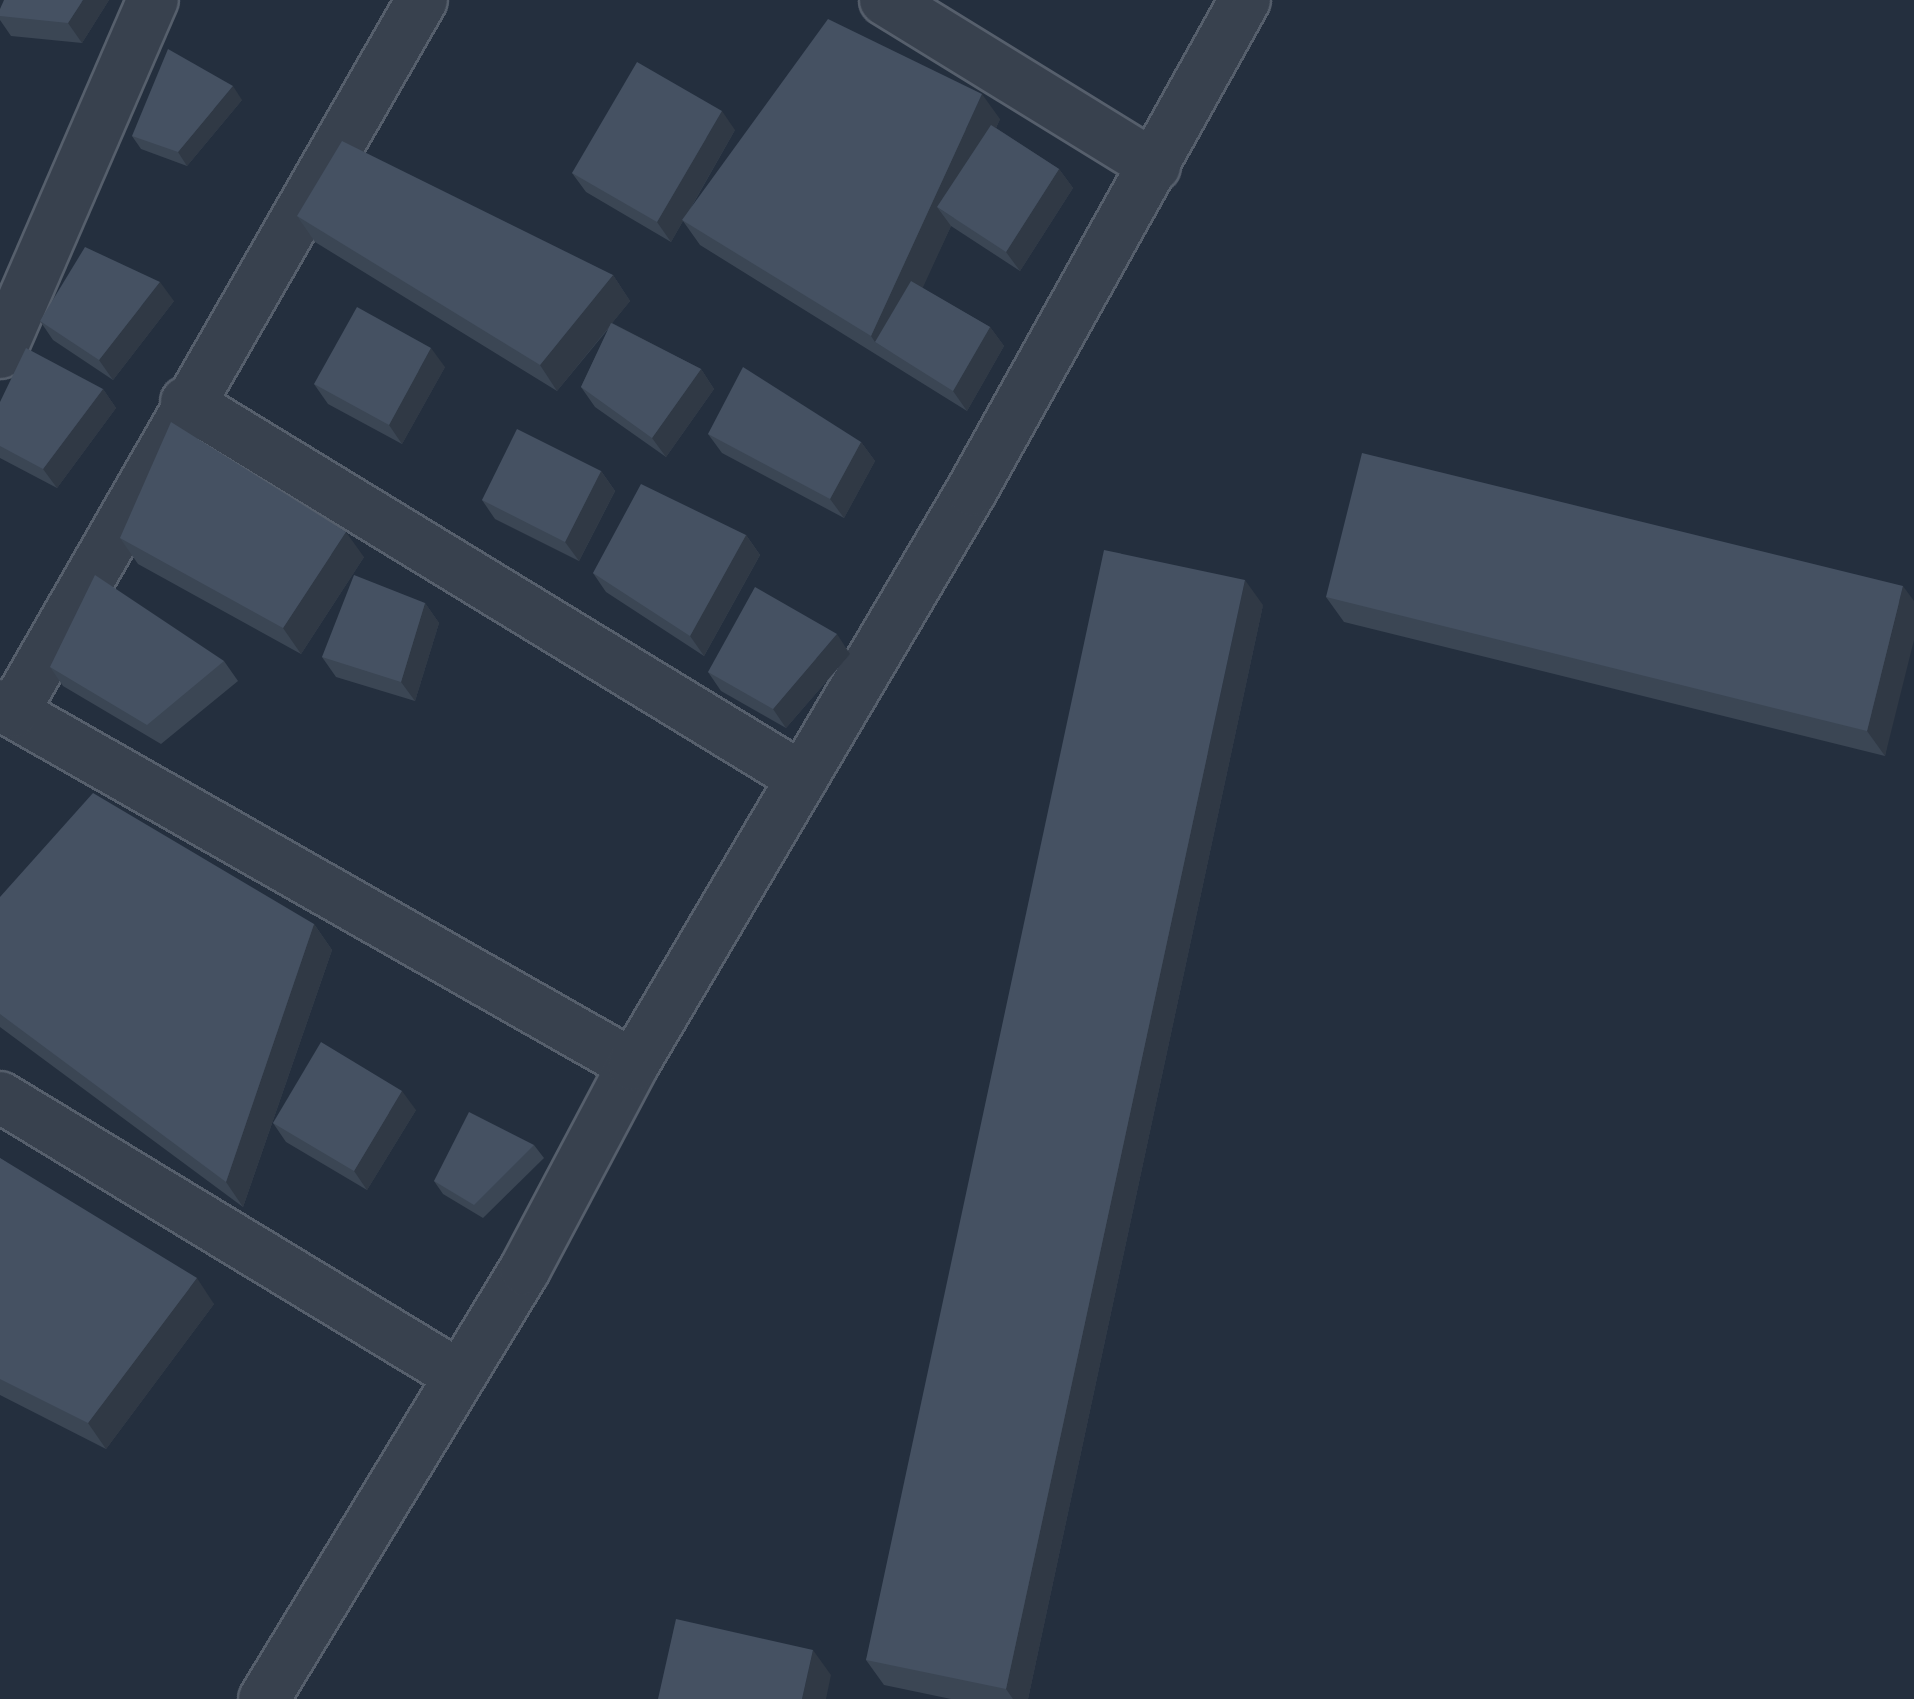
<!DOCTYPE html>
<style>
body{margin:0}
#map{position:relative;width:1914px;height:1699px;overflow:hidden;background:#242f3e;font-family:"Source Sans 3",sans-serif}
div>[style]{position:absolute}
.roads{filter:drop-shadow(2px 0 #565f6c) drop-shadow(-2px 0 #565f6c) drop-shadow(0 2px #565f6c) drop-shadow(0 -2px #565f6c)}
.minor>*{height:50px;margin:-25px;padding:0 25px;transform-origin:25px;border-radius:25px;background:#38414e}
.wall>*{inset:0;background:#3b4654}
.shaded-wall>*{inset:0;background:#303945}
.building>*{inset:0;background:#455162}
span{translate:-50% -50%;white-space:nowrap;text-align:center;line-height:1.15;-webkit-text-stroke:9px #1d2633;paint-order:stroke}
</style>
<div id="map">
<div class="roads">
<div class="minor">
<div style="left:885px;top:0;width:317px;rotate:31.6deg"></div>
<div style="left:0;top:353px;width:385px;rotate:-66.6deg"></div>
<div style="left:186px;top:402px;width:722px;rotate:31.4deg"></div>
<div style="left:0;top:705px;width:728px;rotate:29.63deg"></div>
<div style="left:13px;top:712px;width:821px;rotate:-60.13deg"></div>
<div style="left:0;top:1097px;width:532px;rotate:31.24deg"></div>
<div style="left:264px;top:1699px;width:503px;rotate:-58.74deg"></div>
<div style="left:525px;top:1269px;width:231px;rotate:-62.1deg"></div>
<div style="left:633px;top:1065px;width:667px;rotate:-59.48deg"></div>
<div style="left:972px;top:490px;width:561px;rotate:-60.88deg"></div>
</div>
</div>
<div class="wall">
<div style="clip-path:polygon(109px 0,82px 43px,11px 36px,0 20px,0 9px)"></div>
<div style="clip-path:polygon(242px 100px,187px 166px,141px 149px,132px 136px)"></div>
<div style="clip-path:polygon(1000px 119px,996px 128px,1059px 169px,1073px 188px,1020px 271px,951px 226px,922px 288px,990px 327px,1004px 346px,967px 411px,700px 245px,683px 221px,671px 242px,586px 192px,572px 173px,735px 130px,688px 213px)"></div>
<div style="clip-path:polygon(297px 216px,613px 275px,630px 301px,612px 323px,701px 369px,714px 389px,666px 457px,595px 407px,581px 387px,609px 328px,557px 391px,315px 242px)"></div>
<div style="clip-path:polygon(174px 301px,113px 380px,53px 340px,40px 321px)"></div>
<div style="clip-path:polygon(445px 367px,402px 444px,328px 404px,314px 384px)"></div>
<div style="clip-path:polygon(103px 389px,116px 408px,57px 488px,0 458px,0 402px)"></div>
<div style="clip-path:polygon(708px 434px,861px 442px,875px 461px,844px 518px,722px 453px)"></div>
<div style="clip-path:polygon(601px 471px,615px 491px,579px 561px,495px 519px,482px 500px)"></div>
<div style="clip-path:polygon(746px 535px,760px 555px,704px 656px,606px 592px,593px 573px)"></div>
<div style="clip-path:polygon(120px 538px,364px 557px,301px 654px,138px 564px)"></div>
<div style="clip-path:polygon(1326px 597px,1914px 601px,1885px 756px,1344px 622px)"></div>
<div style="clip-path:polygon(425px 603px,439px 623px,415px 701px,336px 677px,322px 657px)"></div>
<div style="clip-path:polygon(1263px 605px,1028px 1699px,951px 1699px,884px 1685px,866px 1660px)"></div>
<div style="clip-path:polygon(850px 654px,786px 728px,721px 691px,708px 672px)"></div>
<div style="clip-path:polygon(224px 661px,238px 681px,161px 744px,63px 686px,50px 667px)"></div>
<div style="clip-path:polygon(0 897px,314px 924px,332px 950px,243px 1207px,0 1027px)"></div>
<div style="clip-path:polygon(416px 1110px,367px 1190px,286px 1142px,273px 1123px)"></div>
<div style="clip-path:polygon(534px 1145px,544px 1158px,483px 1218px,443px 1194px,434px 1181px)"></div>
<div style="clip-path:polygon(0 1158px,214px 1304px,106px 1449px,0 1395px)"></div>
</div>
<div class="shaded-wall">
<div style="clip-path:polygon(83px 0,109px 0,82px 43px,68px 23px)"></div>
<div style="clip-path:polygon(233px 86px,242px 100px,187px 166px,178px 152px)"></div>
<div style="clip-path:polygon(982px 94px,1000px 119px,954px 218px,937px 207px,951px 226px,893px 353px,875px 342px,871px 336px)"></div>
<div style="clip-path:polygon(722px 111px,735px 130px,671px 242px,657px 222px)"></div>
<div style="clip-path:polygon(1059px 169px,1073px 188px,1020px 271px,1006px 252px)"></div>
<div style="clip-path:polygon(613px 275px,630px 301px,557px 391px,540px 365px)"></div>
<div style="clip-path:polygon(160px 282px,174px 301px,113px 380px,99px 360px)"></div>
<div style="clip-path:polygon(990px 327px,1004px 346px,967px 411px,953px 391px)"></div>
<div style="clip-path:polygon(431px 348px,445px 367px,402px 444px,389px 425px)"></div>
<div style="clip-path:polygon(701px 369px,714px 389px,666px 457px,652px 438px)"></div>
<div style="clip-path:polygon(103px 389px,116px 408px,57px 488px,43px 469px)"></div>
<div style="clip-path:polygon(861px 442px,875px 461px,844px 518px,830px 499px)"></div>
<div style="clip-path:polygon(601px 471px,615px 491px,579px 561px,565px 542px)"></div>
<div style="clip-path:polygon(346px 532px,364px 557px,301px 654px,283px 628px)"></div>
<div style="clip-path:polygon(746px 535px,760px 555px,704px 656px,690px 636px)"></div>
<div style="clip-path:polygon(1245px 580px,1263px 605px,1028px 1699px,1013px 1699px,1006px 1689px)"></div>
<div style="clip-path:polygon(1903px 586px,1914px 601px,1914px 640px,1885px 756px,1867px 731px)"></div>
<div style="clip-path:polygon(425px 603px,439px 623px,415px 701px,401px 682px)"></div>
<div style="clip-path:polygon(837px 634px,850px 654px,786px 728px,773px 709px)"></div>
<div style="clip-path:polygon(314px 924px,332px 950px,243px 1207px,226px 1182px)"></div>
<div style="clip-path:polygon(402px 1091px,416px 1110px,367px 1190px,354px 1171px)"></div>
<div style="clip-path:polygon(197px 1278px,214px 1304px,106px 1449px,88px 1423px)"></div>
<div style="clip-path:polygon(813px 1650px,831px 1675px,826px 1699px,802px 1699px)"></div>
</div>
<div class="building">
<div style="clip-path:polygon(4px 0,83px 0,68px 23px,0 16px,0 9px)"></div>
<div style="clip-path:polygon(828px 19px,982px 94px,871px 336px,682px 220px)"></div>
<div style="clip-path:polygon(168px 49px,233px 86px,178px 152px,132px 136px)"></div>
<div style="clip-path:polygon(637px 62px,722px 111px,657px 222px,572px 173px)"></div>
<div style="clip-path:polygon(991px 125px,1059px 169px,1006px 252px,937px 207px)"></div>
<div style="clip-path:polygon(342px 141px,613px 275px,540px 365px,297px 216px)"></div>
<div style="clip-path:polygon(85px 247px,160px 282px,99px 360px,40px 321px)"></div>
<div style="clip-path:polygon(911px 281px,990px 327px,953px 391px,875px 342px)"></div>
<div style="clip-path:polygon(357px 307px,431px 348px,389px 425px,314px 384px)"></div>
<div style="clip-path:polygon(611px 323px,701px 369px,652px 438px,581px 387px)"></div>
<div style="clip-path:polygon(26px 348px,103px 389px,43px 469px,0 446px,0 402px)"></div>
<div style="clip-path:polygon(743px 367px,861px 442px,830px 499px,708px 434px)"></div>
<div style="clip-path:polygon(171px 422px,346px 532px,283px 628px,120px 538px)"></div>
<div style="clip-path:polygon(517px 429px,601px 471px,565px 542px,482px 500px)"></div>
<div style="clip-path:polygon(1362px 453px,1903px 586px,1867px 731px,1326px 597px)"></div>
<div style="clip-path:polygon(641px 484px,746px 535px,690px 636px,593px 573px)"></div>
<div style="clip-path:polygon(1104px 550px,1245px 580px,1006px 1689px,866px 1660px)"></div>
<div style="clip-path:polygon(95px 575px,224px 661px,147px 725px,50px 667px)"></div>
<div style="clip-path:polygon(354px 575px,425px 603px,401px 682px,322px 657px)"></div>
<div style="clip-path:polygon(755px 587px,837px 634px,773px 709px,708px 672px)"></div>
<div style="clip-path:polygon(93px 793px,314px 924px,226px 1182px,0 1014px,0 897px)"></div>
<div style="clip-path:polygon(321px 1042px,402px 1091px,354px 1171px,273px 1123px)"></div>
<div style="clip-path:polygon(469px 1112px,534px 1145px,474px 1205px,434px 1181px)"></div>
<div style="clip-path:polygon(0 1158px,197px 1278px,88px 1423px,0 1379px)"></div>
<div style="clip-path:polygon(676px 1619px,813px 1650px,802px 1699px,658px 1699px)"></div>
</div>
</div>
